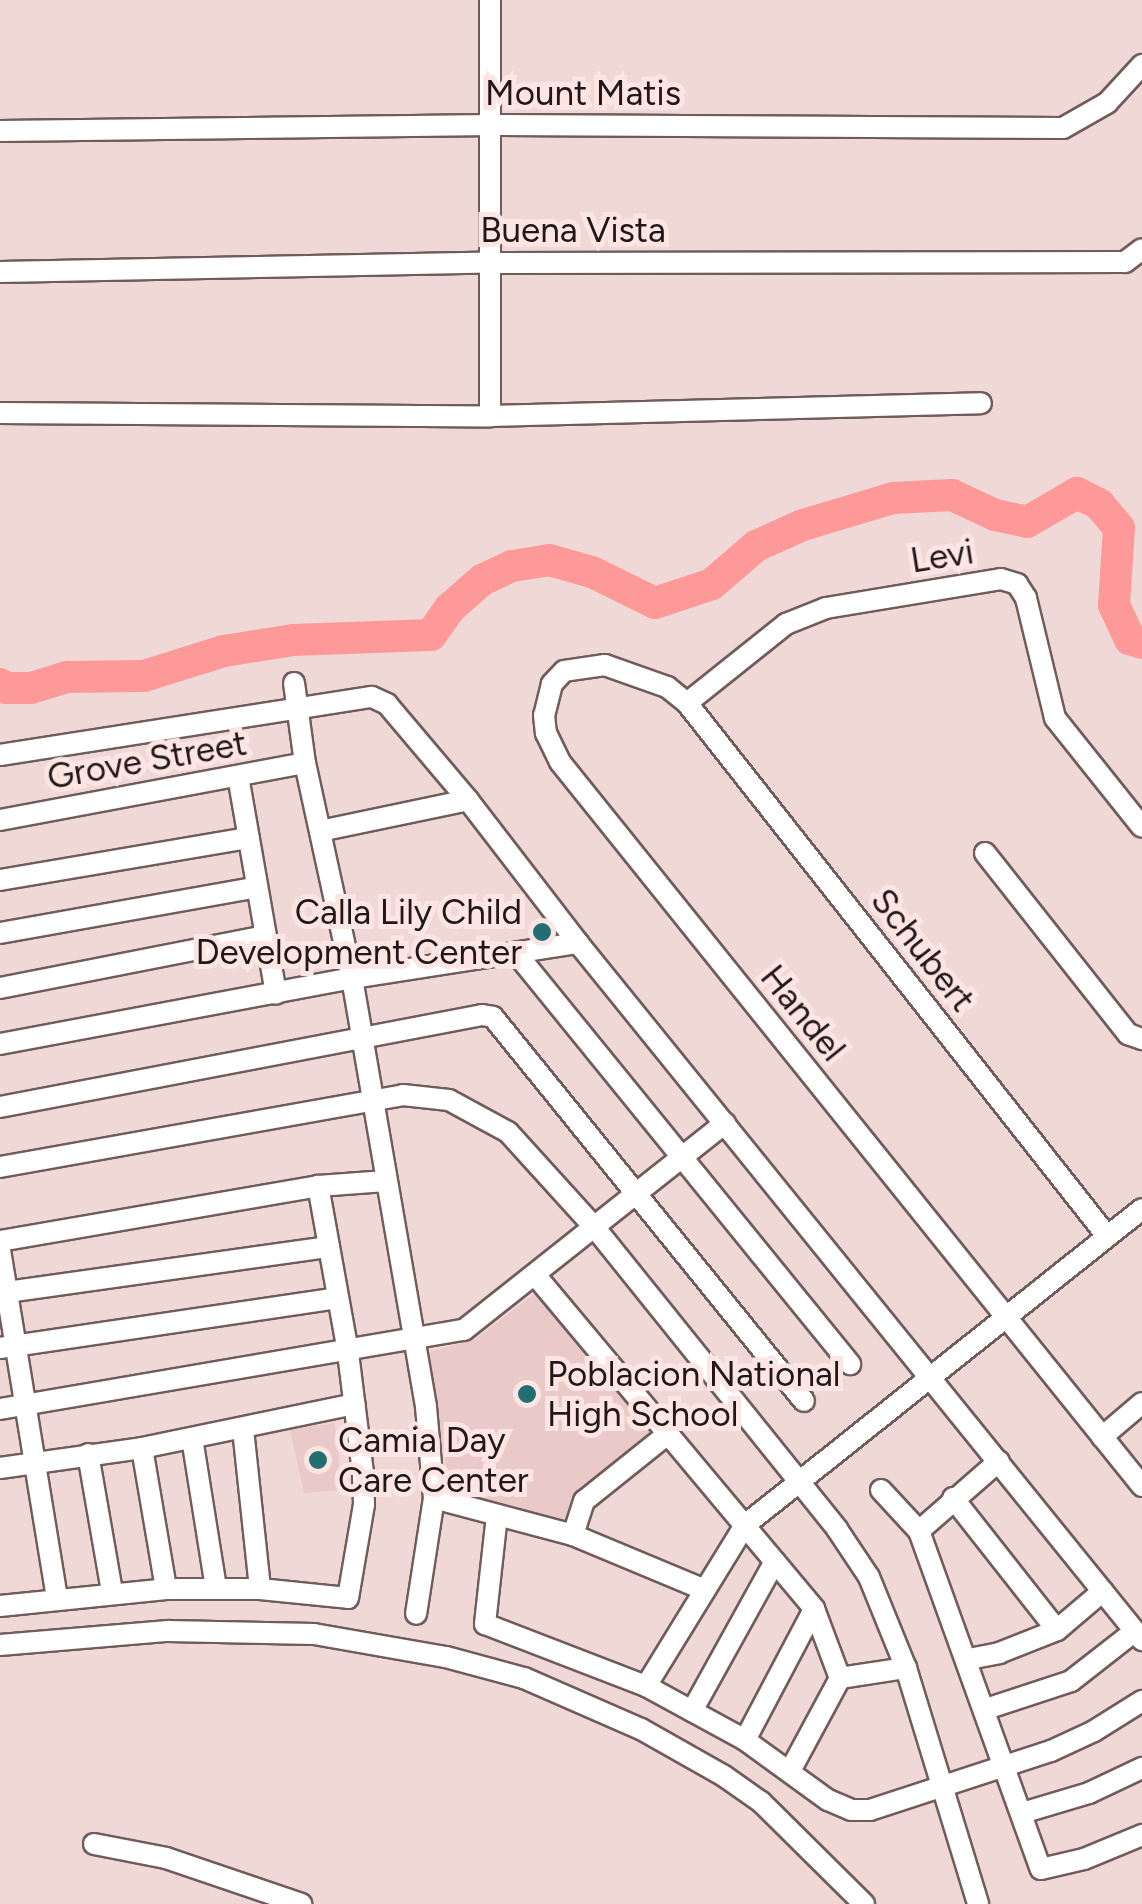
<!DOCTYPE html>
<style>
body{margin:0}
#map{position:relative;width:1142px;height:1904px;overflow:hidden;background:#f0d8d7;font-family:Figtree,sans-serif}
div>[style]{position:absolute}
.built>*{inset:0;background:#e9cac8}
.river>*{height:32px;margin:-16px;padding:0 16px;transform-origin:16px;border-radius:16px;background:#fd9a99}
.roads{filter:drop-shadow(2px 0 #705c5b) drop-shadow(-2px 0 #705c5b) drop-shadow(0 2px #705c5b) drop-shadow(0 -2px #705c5b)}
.minor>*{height:20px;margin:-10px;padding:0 10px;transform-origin:10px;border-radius:10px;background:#fff}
.dots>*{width:28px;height:28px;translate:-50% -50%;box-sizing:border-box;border:5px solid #fde5e4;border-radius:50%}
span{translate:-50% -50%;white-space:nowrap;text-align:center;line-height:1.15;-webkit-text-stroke:10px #fde5e4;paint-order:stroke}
.street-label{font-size:35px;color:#201818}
.poi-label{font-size:35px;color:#201818}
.right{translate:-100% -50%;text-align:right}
.left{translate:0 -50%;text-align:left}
</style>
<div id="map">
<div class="built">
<div style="clip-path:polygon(538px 1291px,654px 1436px,568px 1529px,451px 1492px,425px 1353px,474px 1340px)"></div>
<div style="clip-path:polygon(335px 1423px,342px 1490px,304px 1493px,290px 1430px)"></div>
</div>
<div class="river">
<div style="left:0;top:684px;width:8px;rotate:30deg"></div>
<div style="left:7px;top:688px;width:24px"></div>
<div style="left:31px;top:688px;width:38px;rotate:-17deg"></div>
<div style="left:67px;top:677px;width:77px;rotate:-0.7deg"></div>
<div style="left:144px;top:676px;width:84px;rotate:-17.4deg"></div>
<div style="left:224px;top:651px;width:70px;rotate:-9.1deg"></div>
<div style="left:293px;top:640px;width:138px;rotate:-2.1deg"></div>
<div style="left:431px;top:635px;width:33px;rotate:-55deg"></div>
<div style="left:450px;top:608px;width:43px;rotate:-41.2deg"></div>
<div style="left:482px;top:580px;width:33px;rotate:-25deg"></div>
<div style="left:512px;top:566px;width:37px;rotate:-9deg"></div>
<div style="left:549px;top:560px;width:45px;rotate:15.6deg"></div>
<div style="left:592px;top:572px;width:70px;rotate:26.2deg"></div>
<div style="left:655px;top:603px;width:60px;rotate:-18.4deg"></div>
<div style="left:712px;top:584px;width:58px;rotate:-40.8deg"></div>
<div style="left:756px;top:546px;width:51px;rotate:-24.1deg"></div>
<div style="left:803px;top:525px;width:94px;rotate:-16.7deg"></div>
<div style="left:893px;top:498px;width:59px;rotate:-2.9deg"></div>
<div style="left:952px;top:495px;width:47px;rotate:24.9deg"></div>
<div style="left:995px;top:515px;width:33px;rotate:12deg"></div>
<div style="left:1027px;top:522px;width:58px;rotate:-30.1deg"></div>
<div style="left:1077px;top:493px;width:25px;rotate:27deg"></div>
<div style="left:1099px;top:504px;width:31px;rotate:50deg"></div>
<div style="left:1119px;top:528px;width:77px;rotate:93.7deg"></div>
<div style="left:1114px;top:605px;width:38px;rotate:65deg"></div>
<div style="left:1130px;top:639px;width:13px;rotate:18deg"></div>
</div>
<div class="roads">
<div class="minor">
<div style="left:490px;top:0;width:416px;rotate:90deg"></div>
<div style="left:0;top:131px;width:493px;rotate:-0.7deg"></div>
<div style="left:493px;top:125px;width:570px;rotate:0.3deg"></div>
<div style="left:1063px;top:128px;width:51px;rotate:-29.6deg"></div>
<div style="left:1107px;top:103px;width:52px;rotate:-47.4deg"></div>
<div style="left:0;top:272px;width:490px;rotate:-1.1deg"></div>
<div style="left:490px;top:263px;width:635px;rotate:-0.09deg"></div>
<div style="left:1125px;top:262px;width:21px;rotate:-37deg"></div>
<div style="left:0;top:413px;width:490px;rotate:0.4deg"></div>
<div style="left:490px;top:416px;width:491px;rotate:-1.5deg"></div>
<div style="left:294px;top:683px;width:81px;rotate:82.2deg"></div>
<div style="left:305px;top:763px;width:220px;rotate:77.7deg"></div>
<div style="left:352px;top:978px;width:435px;rotate:80.2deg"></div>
<div style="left:426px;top:1407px;width:91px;rotate:85deg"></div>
<div style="left:434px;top:1498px;width:117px;rotate:98.8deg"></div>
<div style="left:687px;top:703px;width:127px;rotate:-38.6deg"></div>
<div style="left:786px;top:624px;width:43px;rotate:-21.8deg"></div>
<div style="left:826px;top:608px;width:177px;rotate:-9.4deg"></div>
<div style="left:1001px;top:579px;width:17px;rotate:17deg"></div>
<div style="left:1017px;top:584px;width:17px;rotate:57deg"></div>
<div style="left:1026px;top:598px;width:123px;rotate:76.4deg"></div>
<div style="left:1055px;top:718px;width:139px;rotate:51.4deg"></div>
<div style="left:0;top:755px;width:376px;rotate:-8.9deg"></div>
<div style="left:372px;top:697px;width:17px;rotate:25deg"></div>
<div style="left:387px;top:704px;width:126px;rotate:49.8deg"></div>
<div style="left:468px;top:800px;width:180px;rotate:52.4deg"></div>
<div style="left:578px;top:943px;width:897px;rotate:51.02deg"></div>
<div style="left:238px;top:776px;width:221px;rotate:80.1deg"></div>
<div style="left:0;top:820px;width:310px;rotate:-10.6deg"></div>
<div style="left:320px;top:831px;width:151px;rotate:-11.8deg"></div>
<div style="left:985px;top:853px;width:231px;rotate:51.7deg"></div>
<div style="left:1128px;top:1034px;width:15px;rotate:20deg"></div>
<div style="left:0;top:880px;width:252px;rotate:-9.6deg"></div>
<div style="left:0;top:933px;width:261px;rotate:-10.1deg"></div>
<div style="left:516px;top:953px;width:530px;rotate:50.9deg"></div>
<div style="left:0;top:988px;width:270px;rotate:-11.1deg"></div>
<div style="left:0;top:1044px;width:358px;rotate:-10.6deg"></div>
<div style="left:352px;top:978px;width:229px;rotate:-8.8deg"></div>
<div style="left:0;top:1107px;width:491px;rotate:-10.8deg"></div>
<div style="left:482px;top:1015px;width:11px;rotate:10deg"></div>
<div style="left:493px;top:1017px;width:494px;rotate:51deg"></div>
<div style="left:0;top:1167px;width:409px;rotate:-10.1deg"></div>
<div style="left:403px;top:1095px;width:46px;rotate:6.2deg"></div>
<div style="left:449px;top:1100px;width:67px;rotate:28.5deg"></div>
<div style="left:508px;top:1132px;width:131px;rotate:47.8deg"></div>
<div style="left:596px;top:1229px;width:385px;rotate:51.2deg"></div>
<div style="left:837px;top:1529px;width:58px;rotate:56.3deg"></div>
<div style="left:869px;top:1577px;width:98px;rotate:67.9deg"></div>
<div style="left:906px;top:1668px;width:247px;rotate:73deg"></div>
<div style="left:1107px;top:1236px;width:679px;rotate:-128.24deg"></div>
<div style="left:687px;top:703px;width:26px;rotate:-141deg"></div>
<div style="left:667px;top:687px;width:66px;rotate:-160.5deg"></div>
<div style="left:605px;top:665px;width:41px;rotate:171.7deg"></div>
<div style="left:564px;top:671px;width:18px;rotate:133deg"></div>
<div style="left:552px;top:684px;width:32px;rotate:104deg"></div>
<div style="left:544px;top:715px;width:18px;rotate:84deg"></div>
<div style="left:546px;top:733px;width:32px;rotate:64deg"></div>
<div style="left:560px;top:762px;width:929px;rotate:51.21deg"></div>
<div style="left:0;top:1241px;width:323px;rotate:-9.8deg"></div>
<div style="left:318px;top:1186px;width:68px;rotate:-4.2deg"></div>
<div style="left:0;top:1250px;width:352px;rotate:80.7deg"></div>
<div style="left:536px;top:1276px;width:434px;rotate:50.1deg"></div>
<div style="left:814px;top:1609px;width:74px;rotate:69.4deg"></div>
<div style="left:0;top:1293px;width:332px;rotate:-8deg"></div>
<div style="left:0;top:1348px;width:341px;rotate:-8.4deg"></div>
<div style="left:0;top:1409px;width:471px;rotate:-9.7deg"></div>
<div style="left:464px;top:1330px;width:333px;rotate:-38.4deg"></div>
<div style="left:243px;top:1429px;width:161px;rotate:83.9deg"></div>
<div style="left:1102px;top:1437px;width:52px;rotate:-40.4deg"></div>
<div style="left:192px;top:1438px;width:152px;rotate:80.9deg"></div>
<div style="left:142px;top:1448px;width:143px;rotate:80.3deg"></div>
<div style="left:88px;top:1454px;width:140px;rotate:80.1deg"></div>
<div style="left:0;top:1468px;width:143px;rotate:-8deg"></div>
<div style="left:142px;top:1448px;width:217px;rotate:-11.7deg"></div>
<div style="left:881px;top:1490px;width:56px;rotate:47.2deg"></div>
<div style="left:919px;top:1531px;width:359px;rotate:70.2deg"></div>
<div style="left:1041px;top:1869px;width:44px;rotate:-13.1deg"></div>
<div style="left:1084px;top:1859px;width:63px;rotate:-22.5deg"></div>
<div style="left:434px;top:1498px;width:144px;rotate:14.9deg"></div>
<div style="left:573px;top:1535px;width:143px;rotate:22.6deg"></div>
<div style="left:953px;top:1498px;width:168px;rotate:51.8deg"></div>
<div style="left:497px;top:1515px;width:110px;rotate:96.3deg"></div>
<div style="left:485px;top:1624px;width:173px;rotate:21.1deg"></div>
<div style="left:646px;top:1686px;width:113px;rotate:28.6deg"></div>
<div style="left:745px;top:1740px;width:102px;rotate:35.9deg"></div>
<div style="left:828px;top:1800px;width:25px;rotate:23deg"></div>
<div style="left:851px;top:1810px;width:19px"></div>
<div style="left:870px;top:1810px;width:190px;rotate:-18.1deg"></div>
<div style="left:1051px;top:1751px;width:47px;rotate:-24.9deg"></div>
<div style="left:1094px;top:1731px;width:57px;rotate:-32deg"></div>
<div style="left:919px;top:1531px;width:106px;rotate:-41.2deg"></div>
<div style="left:573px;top:1535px;width:36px;rotate:-72deg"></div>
<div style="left:584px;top:1501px;width:104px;rotate:-38.7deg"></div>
<div style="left:0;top:1606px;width:167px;rotate:-5.8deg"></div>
<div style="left:166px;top:1589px;width:94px"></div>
<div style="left:260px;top:1589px;width:88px;rotate:5.8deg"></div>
<div style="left:348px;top:1598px;width:95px;rotate:-80.3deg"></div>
<div style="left:364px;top:1504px;width:31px;rotate:-92deg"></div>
<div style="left:363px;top:1473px;width:122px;rotate:-97.1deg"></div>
<div style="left:348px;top:1352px;width:169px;rotate:-100.2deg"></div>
<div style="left:0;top:1645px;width:169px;rotate:-4.8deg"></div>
<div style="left:168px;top:1631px;width:146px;rotate:1.2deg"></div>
<div style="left:314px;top:1634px;width:134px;rotate:9.9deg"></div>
<div style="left:446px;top:1657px;width:81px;rotate:15.1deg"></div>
<div style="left:524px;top:1678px;width:128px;rotate:23.6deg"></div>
<div style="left:641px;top:1729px;width:95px;rotate:29.5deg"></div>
<div style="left:724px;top:1776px;width:45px;rotate:35.1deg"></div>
<div style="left:761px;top:1802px;width:145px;rotate:44.7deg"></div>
<div style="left:969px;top:1659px;width:31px;rotate:-11deg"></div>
<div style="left:999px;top:1653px;width:62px;rotate:-21.6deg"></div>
<div style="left:1057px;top:1630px;width:60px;rotate:-40.3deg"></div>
<div style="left:646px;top:1686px;width:189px;rotate:-58.4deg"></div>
<div style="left:745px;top:1525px;width:507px;rotate:-38.52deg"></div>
<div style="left:986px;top:1709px;width:89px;rotate:-18.2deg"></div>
<div style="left:1071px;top:1681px;width:81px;rotate:-38deg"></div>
<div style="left:692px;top:1711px;width:171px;rotate:-61deg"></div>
<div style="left:745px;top:1740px;width:148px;rotate:-62.2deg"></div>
<div style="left:790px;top:1771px;width:106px;rotate:-61.7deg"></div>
<div style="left:840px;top:1678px;width:67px;rotate:-8.6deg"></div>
<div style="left:1022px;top:1813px;width:70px;rotate:-16.6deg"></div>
<div style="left:1089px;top:1793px;width:59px;rotate:-25.3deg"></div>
<div style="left:94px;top:1844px;width:73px;rotate:11deg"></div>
<div style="left:166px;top:1858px;width:143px;rotate:18.8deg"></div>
</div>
</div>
<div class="dots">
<div style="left:542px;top:932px;background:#226e72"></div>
<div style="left:527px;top:1394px;background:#226e72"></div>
<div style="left:318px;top:1460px;background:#226e72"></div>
</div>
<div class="street-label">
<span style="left:583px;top:93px">Mount Matis</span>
<span style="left:573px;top:230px">Buena Vista</span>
<span style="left:942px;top:556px;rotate:-9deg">Levi</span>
<span style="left:147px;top:760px;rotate:-10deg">Grove Street</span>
<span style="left:923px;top:950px;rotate:52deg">Schubert</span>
<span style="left:803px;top:1013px;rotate:51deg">Handel</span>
</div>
<div class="poi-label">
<span class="right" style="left:522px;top:932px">Calla Lily Child<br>Development Center</span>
<span class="left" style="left:547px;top:1394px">Poblacion National<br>High School</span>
<span class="left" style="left:338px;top:1460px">Camia Day<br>Care Center</span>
</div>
</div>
